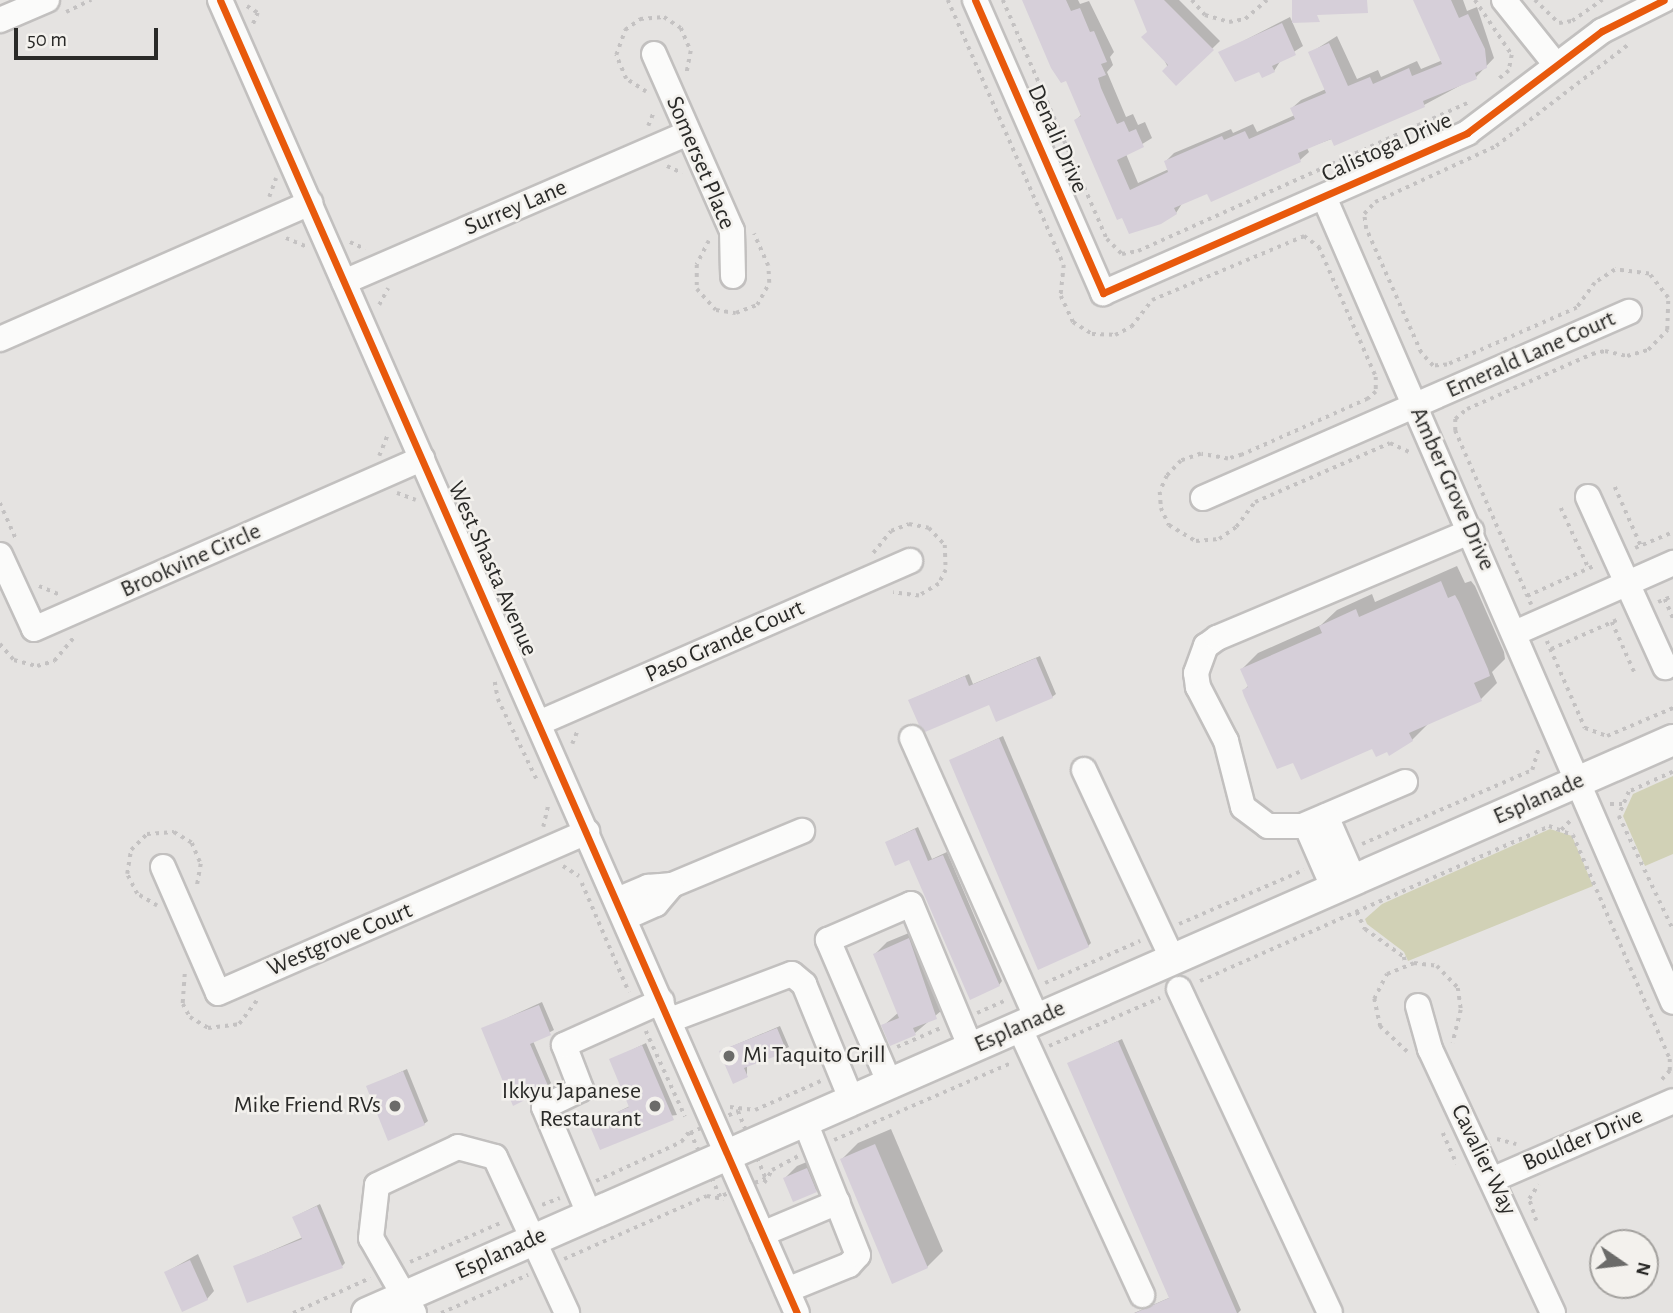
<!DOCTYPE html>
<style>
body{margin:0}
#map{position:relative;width:1673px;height:1313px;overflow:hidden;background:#e5e3e1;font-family:"Alegreya Sans",sans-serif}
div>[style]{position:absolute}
.green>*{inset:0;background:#d1d1b6}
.shadow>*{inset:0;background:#0003}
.building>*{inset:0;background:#d6cfd9}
.path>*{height:3.5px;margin-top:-1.75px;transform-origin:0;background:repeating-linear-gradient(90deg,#c4c2c2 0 3.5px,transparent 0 8.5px)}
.roads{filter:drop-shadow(2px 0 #c2c0bf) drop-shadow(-2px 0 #c2c0bf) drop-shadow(0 2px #c2c0bf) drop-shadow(0 -2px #c2c0bf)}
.minor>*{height:24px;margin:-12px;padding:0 12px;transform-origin:12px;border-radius:12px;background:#fbfbfa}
.major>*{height:30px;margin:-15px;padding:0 15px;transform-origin:15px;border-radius:15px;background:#fbfbfa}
.cycleway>*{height:7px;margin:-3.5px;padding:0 3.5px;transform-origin:3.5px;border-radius:3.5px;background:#e8590c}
.dots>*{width:19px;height:19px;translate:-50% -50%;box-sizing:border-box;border:4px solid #f3f1ed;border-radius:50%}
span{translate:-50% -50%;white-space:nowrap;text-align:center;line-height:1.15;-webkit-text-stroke:5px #f3f1ed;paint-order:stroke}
.street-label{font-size:24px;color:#2a2a28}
.poi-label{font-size:24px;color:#2a2a28}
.left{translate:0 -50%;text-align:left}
.right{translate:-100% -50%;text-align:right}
.north{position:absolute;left:1589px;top:1229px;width:70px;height:70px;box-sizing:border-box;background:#f3f1ed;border:2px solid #a3a19e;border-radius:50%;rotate:104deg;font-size:19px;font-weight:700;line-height:28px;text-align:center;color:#2a2a28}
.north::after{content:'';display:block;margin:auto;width:24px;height:32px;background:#6b6b69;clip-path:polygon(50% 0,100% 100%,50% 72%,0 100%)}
.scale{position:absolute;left:14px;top:28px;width:144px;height:32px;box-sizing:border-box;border:4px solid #2a2a28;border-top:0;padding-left:9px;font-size:21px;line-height:24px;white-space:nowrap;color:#2a2a28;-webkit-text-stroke:5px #f3f1ed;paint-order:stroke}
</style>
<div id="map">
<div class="green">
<div style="clip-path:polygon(1673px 776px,1673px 854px,1645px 866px,1623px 816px,1633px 794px)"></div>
<div style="clip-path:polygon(1550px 829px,1572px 836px,1593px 886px,1408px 961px,1404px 952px,1367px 924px,1365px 919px,1382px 904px)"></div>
</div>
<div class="shadow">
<div style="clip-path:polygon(1024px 0,1078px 0,1080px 4px,1089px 1px,1114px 52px,1110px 57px,1113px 65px,1107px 72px,1126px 117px,1133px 114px,1138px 125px,1145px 122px,1152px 138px,1126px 154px,1138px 183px,1169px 169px,1166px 161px,1174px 153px,1231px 129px,1233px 133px,1253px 124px,1257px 132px,1295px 115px,1292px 108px,1301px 100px,1326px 89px,1310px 53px,1337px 36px,1357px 79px,1378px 70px,1381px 77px,1417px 61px,1421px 69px,1443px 60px,1415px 0,1463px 0,1467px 11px,1477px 7px,1494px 58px,1476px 77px,1424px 105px,1307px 148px,1309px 152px,1300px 160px,1208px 191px,1183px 202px,1176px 213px,1123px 216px,1076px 120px,1082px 114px,1067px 78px)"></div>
<div style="clip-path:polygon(1135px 0,1179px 0,1220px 41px,1176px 84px)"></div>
<div style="clip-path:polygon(1290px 17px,1303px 46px,1281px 60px,1274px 71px,1220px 53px)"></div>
<div style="clip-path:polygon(1457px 566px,1465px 583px,1471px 581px,1475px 586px,1504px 652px,1505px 659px,1492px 672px,1497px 683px,1481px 699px,1428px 724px,1412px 740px,1388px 750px,1373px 747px,1294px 760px,1244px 690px,1249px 685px,1242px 669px,1258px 653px,1321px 625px,1337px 610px,1372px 594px,1375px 602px)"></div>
<div style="clip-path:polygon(1040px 656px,1056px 694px,1052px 697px,990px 703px,910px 700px,969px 674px,973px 684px)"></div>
<div style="clip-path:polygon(1003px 736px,1091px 943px,1088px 946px,951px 760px)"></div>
<div style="clip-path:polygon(918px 827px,932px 859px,947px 852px,1002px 981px,999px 985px,910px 858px,887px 842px)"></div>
<div style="clip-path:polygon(921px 928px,948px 1005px,915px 1033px,883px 1026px,899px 1012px,875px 954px,887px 942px)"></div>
<div style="clip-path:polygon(542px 1002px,554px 1030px,533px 1041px,551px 1083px,547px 1087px,483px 1029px)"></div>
<div style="clip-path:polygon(780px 1026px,789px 1047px,747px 1065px,747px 1076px,721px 1051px)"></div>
<div style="clip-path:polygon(1122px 1039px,1241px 1310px,1238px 1313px,1134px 1313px,1171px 1297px,1069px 1064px)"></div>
<div style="clip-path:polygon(646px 1043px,677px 1115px,591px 1125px,630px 1106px,611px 1060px)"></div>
<div style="clip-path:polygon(407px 1069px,428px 1121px,424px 1124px,368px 1087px)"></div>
<div style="clip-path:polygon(891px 1129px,943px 1251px,927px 1267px,842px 1159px,858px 1143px)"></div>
<div style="clip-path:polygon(819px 1157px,828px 1179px,816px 1191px,785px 1178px,797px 1166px)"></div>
<div style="clip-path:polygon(320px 1204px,345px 1263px,342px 1266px,235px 1267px,303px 1237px,294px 1217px)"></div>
<div style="clip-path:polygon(198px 1254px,214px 1291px,207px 1299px,166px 1272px)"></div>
</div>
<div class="building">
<div style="clip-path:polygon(1022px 0,1066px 0,1071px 11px,1080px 8px,1090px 32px,1094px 31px,1107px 62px,1101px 64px,1106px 75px,1098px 78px,1101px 88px,1117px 124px,1124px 121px,1129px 132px,1136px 129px,1144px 147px,1117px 160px,1130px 190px,1168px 172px,1164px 161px,1222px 136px,1224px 140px,1245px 131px,1249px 139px,1295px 119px,1290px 108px,1326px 93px,1308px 52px,1329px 43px,1348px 86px,1370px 77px,1373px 84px,1409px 68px,1412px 76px,1442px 64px,1413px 0,1451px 0,1459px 18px,1468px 14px,1485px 49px,1487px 68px,1475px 73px,1477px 79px,1423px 101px,1425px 107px,1334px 146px,1331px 139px,1298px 153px,1301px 162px,1211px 202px,1207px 194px,1174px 208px,1177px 214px,1161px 224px,1129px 234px,1122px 218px,1117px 220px,1074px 120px,1081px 116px,1066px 81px,1061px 83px,1051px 68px)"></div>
<div style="clip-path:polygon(1134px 0,1164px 0,1214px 50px,1176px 86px,1162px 71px,1168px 65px,1141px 37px,1147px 32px)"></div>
<div style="clip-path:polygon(1292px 0,1367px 0,1368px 13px,1317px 15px,1320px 22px,1292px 23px)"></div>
<div style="clip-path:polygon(1282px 23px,1296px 55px,1272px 66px,1275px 72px,1262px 78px,1259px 72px,1235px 82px,1218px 52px)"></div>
<div style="clip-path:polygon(1441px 581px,1448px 598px,1455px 595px,1459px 602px,1488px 669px,1490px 676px,1474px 683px,1482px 701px,1409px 733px,1413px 741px,1389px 756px,1387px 752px,1376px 757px,1372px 749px,1301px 780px,1293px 763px,1277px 769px,1244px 696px,1242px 690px,1248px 687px,1240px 669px,1322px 633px,1319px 626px,1356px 609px,1359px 617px)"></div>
<div style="clip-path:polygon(1036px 658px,1053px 698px,996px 722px,989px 705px,925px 732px,919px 725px,908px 700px,965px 676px,969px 686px)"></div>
<div style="clip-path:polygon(999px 738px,1089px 947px,1038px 970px,949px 760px)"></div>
<div style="clip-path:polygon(915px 829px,928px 861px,943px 855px,1000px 986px,970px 1000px,909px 860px,895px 866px,885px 842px)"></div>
<div style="clip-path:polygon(909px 938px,937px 1019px,913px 1028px,916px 1035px,890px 1046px,881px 1025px,899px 1018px,873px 954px)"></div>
<div style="clip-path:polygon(539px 1005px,551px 1035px,530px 1044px,549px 1088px,513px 1106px,481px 1028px)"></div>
<div style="clip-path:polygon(777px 1028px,787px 1052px,744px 1068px,748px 1077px,733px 1084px,719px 1051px)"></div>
<div style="clip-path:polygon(1118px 1041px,1237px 1313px,1135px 1313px,1169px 1298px,1067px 1063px)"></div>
<div style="clip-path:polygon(642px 1045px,674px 1120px,600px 1150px,589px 1124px,629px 1107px,609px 1059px)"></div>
<div style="clip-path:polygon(403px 1071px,425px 1125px,388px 1141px,366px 1086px)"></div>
<div style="clip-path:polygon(875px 1144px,928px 1268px,892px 1284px,840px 1159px)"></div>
<div style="clip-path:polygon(807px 1168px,817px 1192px,793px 1202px,783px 1178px)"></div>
<div style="clip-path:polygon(317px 1206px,343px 1268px,247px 1303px,233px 1266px,302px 1239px,292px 1217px)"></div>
<div style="clip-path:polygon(190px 1260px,208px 1300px,182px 1312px,164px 1272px)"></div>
</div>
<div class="path">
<div style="left:948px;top:0;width:289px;rotate:66.4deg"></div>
<div style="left:1064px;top:265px;width:31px;rotate:96deg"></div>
<div style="left:1061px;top:296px;width:29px;rotate:65deg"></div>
<div style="left:1073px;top:322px;width:22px;rotate:32deg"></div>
<div style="left:1092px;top:334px;width:23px;rotate:2deg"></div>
<div style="left:1115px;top:335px;width:18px;rotate:-27deg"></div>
<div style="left:1131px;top:327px;width:34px;rotate:-52deg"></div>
<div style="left:1152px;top:300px;width:165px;rotate:-22.8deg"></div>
<div style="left:1304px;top:236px;width:19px;rotate:36deg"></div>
<div style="left:1319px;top:247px;width:142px;rotate:66.3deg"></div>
<div style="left:1376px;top:377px;width:15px;rotate:90deg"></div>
<div style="left:1376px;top:392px;width:11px;rotate:139deg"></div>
<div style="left:1368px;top:399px;width:138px;rotate:156deg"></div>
<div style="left:1242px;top:455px;width:15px;rotate:164deg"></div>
<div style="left:1228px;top:459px;width:27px;rotate:-170deg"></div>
<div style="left:1201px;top:454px;width:21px;rotate:161deg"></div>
<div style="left:1181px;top:461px;width:21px;rotate:133deg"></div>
<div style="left:1167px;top:476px;width:17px;rotate:114deg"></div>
<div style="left:1160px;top:492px;width:16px;rotate:86deg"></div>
<div style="left:1161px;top:508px;width:19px;rotate:65deg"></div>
<div style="left:1169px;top:525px;width:31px;rotate:31deg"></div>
<div style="left:1196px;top:541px;width:23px;rotate:-5deg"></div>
<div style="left:1219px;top:539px;width:21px;rotate:-35deg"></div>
<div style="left:1236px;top:527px;width:31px;rotate:-53deg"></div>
<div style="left:1255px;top:502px;width:147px;rotate:-23.6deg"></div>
<div style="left:1390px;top:443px;width:21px;rotate:25deg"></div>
<div style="left:1003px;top:0;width:261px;rotate:66.5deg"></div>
<div style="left:1107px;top:239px;width:21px;rotate:45deg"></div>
<div style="left:1122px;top:254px;width:16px;rotate:-11deg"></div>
<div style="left:1138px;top:251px;width:361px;rotate:-24.2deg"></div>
<div style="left:1192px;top:0;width:20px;rotate:49deg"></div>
<div style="left:1205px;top:15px;width:25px;rotate:16deg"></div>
<div style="left:1229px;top:22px;width:16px;rotate:-11deg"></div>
<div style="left:1245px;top:19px;width:29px;rotate:-41deg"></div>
<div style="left:1475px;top:0;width:66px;rotate:56.1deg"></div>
<div style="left:1512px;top:55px;width:16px;rotate:101deg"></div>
<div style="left:1509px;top:71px;width:14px;rotate:141deg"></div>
<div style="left:1535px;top:0;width:33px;rotate:44deg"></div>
<div style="left:1559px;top:23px;width:13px;rotate:-9deg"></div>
<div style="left:1572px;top:21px;width:37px;rotate:-35deg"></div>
<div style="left:247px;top:6px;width:13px;rotate:32deg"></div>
<div style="left:258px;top:13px;width:13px;rotate:113deg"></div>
<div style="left:66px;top:12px;width:28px;rotate:-26deg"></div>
<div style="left:646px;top:92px;width:24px;rotate:-147deg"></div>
<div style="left:626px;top:79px;width:26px;rotate:-113deg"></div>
<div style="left:616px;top:55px;width:27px;rotate:-70deg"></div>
<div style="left:625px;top:30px;width:19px;rotate:-36deg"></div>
<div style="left:640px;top:19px;width:24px;rotate:-5deg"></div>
<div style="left:664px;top:17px;width:20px;rotate:33deg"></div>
<div style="left:681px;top:28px;width:25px;rotate:67deg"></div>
<div style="left:691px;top:51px;width:21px;rotate:101deg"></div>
<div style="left:648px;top:126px;width:16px;rotate:-68deg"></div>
<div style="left:667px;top:166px;width:17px;rotate:25deg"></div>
<div style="left:269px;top:197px;width:20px;rotate:-70deg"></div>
<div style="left:286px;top:238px;width:21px;rotate:23deg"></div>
<div style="left:709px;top:241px;width:27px;rotate:117deg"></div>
<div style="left:697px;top:265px;width:24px;rotate:90deg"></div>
<div style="left:697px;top:289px;width:28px;rotate:48deg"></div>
<div style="left:716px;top:310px;width:20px;rotate:9deg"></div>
<div style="left:736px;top:313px;width:22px;rotate:-21deg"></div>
<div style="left:757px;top:305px;width:25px;rotate:-61deg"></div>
<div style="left:769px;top:283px;width:17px;rotate:-93deg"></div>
<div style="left:768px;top:266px;width:35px;rotate:-114deg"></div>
<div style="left:350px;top:242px;width:17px;rotate:25deg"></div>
<div style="left:379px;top:305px;width:19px;rotate:-62deg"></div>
<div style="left:379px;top:456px;width:24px;rotate:-68deg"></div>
<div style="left:1615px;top:487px;width:64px;rotate:66.2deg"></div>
<div style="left:397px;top:493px;width:20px;rotate:20deg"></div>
<div style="left:0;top:503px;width:39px;rotate:66deg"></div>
<div style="left:1561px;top:508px;width:67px;rotate:65.3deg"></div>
<div style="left:1635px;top:548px;width:41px;rotate:-22.8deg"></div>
<div style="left:873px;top:553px;width:28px;rotate:-51deg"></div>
<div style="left:891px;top:531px;width:19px;rotate:-21deg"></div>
<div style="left:909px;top:524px;width:20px;rotate:11deg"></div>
<div style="left:929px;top:528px;width:23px;rotate:47deg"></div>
<div style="left:945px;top:545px;width:25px;rotate:88deg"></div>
<div style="left:946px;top:570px;width:16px;rotate:117deg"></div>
<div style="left:939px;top:584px;width:23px;rotate:149deg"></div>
<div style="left:919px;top:596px;width:26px;rotate:-173deg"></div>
<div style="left:39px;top:586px;width:21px;rotate:23deg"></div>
<div style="left:1527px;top:596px;width:76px;rotate:-24.2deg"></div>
<div style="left:1665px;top:599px;width:21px;rotate:67deg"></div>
<div style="left:1658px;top:602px;width:16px;rotate:-22deg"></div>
<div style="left:1531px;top:605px;width:190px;rotate:-113.6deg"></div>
<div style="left:1455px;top:431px;width:12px;rotate:-90deg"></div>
<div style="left:1455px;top:419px;width:16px;rotate:-40deg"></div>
<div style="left:1467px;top:409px;width:137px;rotate:-23.7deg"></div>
<div style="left:1592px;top:354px;width:13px;rotate:-13deg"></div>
<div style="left:1605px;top:351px;width:23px;rotate:13deg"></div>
<div style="left:1627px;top:356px;width:22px;rotate:-16deg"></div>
<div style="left:1648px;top:350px;width:28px;rotate:-46deg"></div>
<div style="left:1667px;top:330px;width:32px;rotate:-88deg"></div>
<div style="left:1668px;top:298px;width:31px;rotate:-128deg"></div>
<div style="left:1649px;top:274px;width:34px;rotate:-173deg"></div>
<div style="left:1615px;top:270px;width:24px;rotate:147deg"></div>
<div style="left:1595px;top:283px;width:31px;rotate:126deg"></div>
<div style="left:1577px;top:308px;width:142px;rotate:156.3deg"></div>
<div style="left:1447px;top:365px;width:14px;rotate:176deg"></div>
<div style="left:1433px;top:366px;width:18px;rotate:-133deg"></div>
<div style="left:1421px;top:353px;width:136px;rotate:-113.9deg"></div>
<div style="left:1366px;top:229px;width:15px;rotate:-98deg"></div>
<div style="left:1364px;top:214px;width:16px;rotate:-47deg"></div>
<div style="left:1375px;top:202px;width:133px;rotate:-24.8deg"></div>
<div style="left:1496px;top:146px;width:169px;rotate:-37.5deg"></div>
<div style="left:1612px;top:622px;width:59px;rotate:66deg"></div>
<div style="left:1547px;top:641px;width:95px;rotate:66.4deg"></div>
<div style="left:1585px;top:728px;width:23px;rotate:20deg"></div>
<div style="left:1607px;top:736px;width:72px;rotate:-23deg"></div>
<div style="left:0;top:644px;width:21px;rotate:49deg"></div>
<div style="left:14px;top:660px;width:24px;rotate:15deg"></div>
<div style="left:37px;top:666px;width:18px;rotate:-16deg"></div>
<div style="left:54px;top:661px;width:33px;rotate:-50deg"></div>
<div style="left:1551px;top:649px;width:74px;rotate:-23.8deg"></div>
<div style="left:495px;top:682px;width:17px;rotate:80deg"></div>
<div style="left:498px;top:699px;width:92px;rotate:64.3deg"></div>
<div style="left:572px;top:744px;width:16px;rotate:-68deg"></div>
<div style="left:1673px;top:772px;width:48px;rotate:155.6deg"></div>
<div style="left:1629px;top:792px;width:26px;rotate:113deg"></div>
<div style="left:1619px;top:816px;width:125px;rotate:64.5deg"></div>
<div style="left:1610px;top:804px;width:15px"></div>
<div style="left:543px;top:827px;width:23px;rotate:-77deg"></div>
<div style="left:1561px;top:830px;width:14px;rotate:-45deg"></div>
<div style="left:1362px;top:844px;width:185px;rotate:-23.5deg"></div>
<div style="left:1532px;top:770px;width:24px;rotate:-73deg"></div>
<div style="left:563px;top:866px;width:19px;rotate:32deg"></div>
<div style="left:582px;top:883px;width:119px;rotate:66.7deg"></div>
<div style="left:157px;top:906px;width:23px;rotate:-149deg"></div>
<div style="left:137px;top:894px;width:22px;rotate:-117deg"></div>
<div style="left:127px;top:874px;width:24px;rotate:-81deg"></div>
<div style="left:131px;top:850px;width:23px;rotate:-45deg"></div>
<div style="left:147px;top:834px;width:27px;rotate:-4deg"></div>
<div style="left:174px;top:832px;width:21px;rotate:31deg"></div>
<div style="left:192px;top:843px;width:23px;rotate:67deg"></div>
<div style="left:201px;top:864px;width:23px;rotate:100deg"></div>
<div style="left:1357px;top:912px;width:19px;rotate:65deg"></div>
<div style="left:1365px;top:929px;width:48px;rotate:35.7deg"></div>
<div style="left:1404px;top:957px;width:8px;rotate:76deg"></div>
<div style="left:1179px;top:924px;width:136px;rotate:-23.4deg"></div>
<div style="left:185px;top:974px;width:30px;rotate:94deg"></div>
<div style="left:183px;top:1004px;width:15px;rotate:62deg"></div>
<div style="left:190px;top:1017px;width:21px;rotate:31deg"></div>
<div style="left:208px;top:1028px;width:31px;rotate:-7deg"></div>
<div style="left:239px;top:1024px;width:30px;rotate:-53deg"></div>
<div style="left:1200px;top:981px;width:382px;rotate:-23.9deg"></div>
<div style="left:1549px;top:826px;width:26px;rotate:21deg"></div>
<div style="left:1573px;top:835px;width:244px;rotate:66.6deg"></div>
<div style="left:1670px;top:1059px;width:12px;rotate:90deg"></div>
<div style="left:1670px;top:1071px;width:13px;rotate:132deg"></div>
<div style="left:1045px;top:983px;width:104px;rotate:-23.9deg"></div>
<div style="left:977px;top:1013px;width:32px;rotate:-24deg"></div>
<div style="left:646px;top:1031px;width:94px;rotate:65.4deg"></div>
<div style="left:1049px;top:1046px;width:121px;rotate:-23.4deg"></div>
<div style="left:897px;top:1047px;width:48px;rotate:-23.4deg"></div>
<div style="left:1407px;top:1052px;width:37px;rotate:-137deg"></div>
<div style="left:1380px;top:1027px;width:29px;rotate:-102deg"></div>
<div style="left:1374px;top:999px;width:28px;rotate:-63deg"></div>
<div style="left:1387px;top:974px;width:29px;rotate:-22deg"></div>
<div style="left:1414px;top:963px;width:23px;rotate:7deg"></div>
<div style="left:1437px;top:966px;width:30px;rotate:46deg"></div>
<div style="left:1458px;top:988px;width:22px;rotate:82deg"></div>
<div style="left:1461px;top:1010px;width:34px;rotate:104deg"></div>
<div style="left:730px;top:1107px;width:25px;rotate:7deg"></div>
<div style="left:755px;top:1110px;width:74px;rotate:-23.8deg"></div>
<div style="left:738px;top:1111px;width:74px;rotate:67.6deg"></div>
<div style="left:766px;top:1179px;width:49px;rotate:158.6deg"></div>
<div style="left:720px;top:1197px;width:71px;rotate:-115.1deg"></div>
<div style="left:690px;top:1133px;width:53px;rotate:-24.6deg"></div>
<div style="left:1443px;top:1133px;width:34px;rotate:66deg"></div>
<div style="left:1497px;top:1139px;width:20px;rotate:15deg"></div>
<div style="left:834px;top:1140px;width:195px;rotate:-23.5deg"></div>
<div style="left:596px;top:1181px;width:94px;rotate:-24.6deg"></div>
<div style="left:681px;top:1142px;width:16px;rotate:-52deg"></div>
<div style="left:764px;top:1183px;width:15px;rotate:-58deg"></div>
<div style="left:772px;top:1170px;width:30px;rotate:-28deg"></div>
<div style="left:542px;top:1205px;width:19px;rotate:-21deg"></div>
<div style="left:1536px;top:1221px;width:23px;rotate:-108deg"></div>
<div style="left:1529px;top:1199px;width:17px;rotate:-57deg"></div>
<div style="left:564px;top:1259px;width:156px;rotate:-23.8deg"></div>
<div style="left:707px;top:1196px;width:17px;rotate:10deg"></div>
<div style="left:410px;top:1262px;width:101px;rotate:-23.3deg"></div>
<div style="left:293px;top:1313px;width:85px;rotate:-24.4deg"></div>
<div style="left:441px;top:1313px;width:95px;rotate:-23.6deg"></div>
</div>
<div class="roads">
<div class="minor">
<div style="left:220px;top:0;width:1434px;rotate:66.28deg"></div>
<div style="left:975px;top:0;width:320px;rotate:66.4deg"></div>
<div style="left:1103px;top:293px;width:398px;rotate:-23.7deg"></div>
<div style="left:1467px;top:133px;width:169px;rotate:-37.1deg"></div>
<div style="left:1602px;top:31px;width:69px;rotate:-26.6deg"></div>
<div style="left:1504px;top:0;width:83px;rotate:51.3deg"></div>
<div style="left:0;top:20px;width:51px;rotate:-23.1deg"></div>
<div style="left:654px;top:54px;width:193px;rotate:66.2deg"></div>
<div style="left:732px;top:231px;width:45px;rotate:88.7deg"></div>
<div style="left:1324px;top:197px;width:877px;rotate:66.56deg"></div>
<div style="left:344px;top:282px;width:375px;rotate:-23.4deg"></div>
<div style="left:0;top:339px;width:339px;rotate:-23.7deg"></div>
<div style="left:1588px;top:497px;width:187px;rotate:65.6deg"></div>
<div style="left:1203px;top:498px;width:465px;rotate:-23.6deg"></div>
<div style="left:0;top:555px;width:81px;rotate:65.3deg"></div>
<div style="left:34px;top:629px;width:424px;rotate:-23.7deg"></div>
<div style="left:1515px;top:633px;width:173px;rotate:-23.9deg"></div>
<div style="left:539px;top:723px;width:405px;rotate:-23.6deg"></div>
<div style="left:912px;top:738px;width:308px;rotate:66deg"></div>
<div style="left:1084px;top:770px;width:210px;rotate:64.9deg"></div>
<div style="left:1405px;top:782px;width:112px;rotate:156.9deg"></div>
<div style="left:1302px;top:826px;width:34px;rotate:180deg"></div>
<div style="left:1268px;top:826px;width:31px;rotate:-143deg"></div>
<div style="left:1243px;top:807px;width:68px;rotate:-104.4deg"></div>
<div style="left:1226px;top:741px;width:61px;rotate:-117.4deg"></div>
<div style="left:1198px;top:687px;width:14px;rotate:-98deg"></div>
<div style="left:1196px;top:673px;width:29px;rotate:-70deg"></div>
<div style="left:1206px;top:646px;width:14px;rotate:-36deg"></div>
<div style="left:1217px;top:638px;width:276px;rotate:-22.8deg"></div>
<div style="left:1326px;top:816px;width:70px;rotate:66.4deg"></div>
<div style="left:1306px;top:825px;width:70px;rotate:66.4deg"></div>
<div style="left:163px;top:867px;width:137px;rotate:66.4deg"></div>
<div style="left:218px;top:993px;width:403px;rotate:-23.6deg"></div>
<div style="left:672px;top:885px;width:141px;rotate:-22.6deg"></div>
<div style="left:617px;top:900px;width:34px;rotate:-23deg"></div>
<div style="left:648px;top:887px;width:24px;rotate:-5deg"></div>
<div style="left:672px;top:885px;width:25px;rotate:130deg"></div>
<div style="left:656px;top:904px;width:34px;rotate:156deg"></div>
<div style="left:1179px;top:989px;width:357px;rotate:65deg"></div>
<div style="left:1418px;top:1006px;width:45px;rotate:74.4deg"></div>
<div style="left:1430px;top:1049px;width:291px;rotate:65deg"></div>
<div style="left:670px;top:1020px;width:130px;rotate:-20.7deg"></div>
<div style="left:792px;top:974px;width:16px;rotate:40deg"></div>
<div style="left:804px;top:984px;width:126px;rotate:67.7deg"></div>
<div style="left:1019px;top:1027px;width:295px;rotate:65.3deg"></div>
<div style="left:890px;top:1084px;width:157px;rotate:-113.3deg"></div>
<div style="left:828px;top:940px;width:90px;rotate:-23.4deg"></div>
<div style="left:911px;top:904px;width:156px;rotate:67.4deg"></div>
<div style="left:1494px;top:1179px;width:195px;rotate:-23.5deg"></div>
<div style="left:590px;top:1216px;width:118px;rotate:-112.9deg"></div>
<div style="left:544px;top:1107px;width:41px;rotate:-25.9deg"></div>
<div style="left:581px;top:1089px;width:47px;rotate:-111.1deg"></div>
<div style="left:564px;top:1045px;width:107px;rotate:-24.2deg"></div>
<div style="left:762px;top:1234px;width:82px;rotate:-22.8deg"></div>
<div style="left:787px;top:1290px;width:67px;rotate:-22deg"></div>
<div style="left:849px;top:1265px;width:13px;rotate:-48deg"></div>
<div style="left:858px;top:1255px;width:143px;rotate:-111.7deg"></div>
<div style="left:414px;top:1313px;width:86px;rotate:-119.8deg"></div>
<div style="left:371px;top:1238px;width:53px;rotate:-83.5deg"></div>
<div style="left:377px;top:1185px;width:89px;rotate:-25.1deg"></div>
<div style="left:458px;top:1147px;width:38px;rotate:15deg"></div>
<div style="left:495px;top:1157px;width:172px;rotate:65.2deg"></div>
</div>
<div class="major">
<div style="left:367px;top:1313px;width:1426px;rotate:-23.69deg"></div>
</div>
</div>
<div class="cycleway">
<div style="left:220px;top:0;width:1434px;rotate:66.28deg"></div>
<div style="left:975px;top:0;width:320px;rotate:66.4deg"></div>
<div style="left:1103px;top:293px;width:398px;rotate:-23.7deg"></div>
<div style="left:1467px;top:133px;width:169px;rotate:-37.1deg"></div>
<div style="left:1602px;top:31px;width:69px;rotate:-26.6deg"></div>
</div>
<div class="dots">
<div style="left:729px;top:1056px;background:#6b6b69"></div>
<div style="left:395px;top:1106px;background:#6b6b69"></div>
<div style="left:655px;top:1106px;background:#6b6b69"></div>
</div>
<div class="street-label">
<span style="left:1057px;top:139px;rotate:66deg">Denali Drive</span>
<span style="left:1387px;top:148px;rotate:-24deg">Calistoga Drive</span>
<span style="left:700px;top:163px;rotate:67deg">Somerset Place</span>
<span style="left:516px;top:208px;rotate:-23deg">Surrey Lane</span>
<span style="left:1531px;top:355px;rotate:-24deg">Emerald Lane Court</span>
<span style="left:1452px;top:489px;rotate:66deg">Amber Grove Drive</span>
<span style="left:191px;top:561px;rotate:-24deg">Brookvine Circle</span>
<span style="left:492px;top:569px;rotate:66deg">West Shasta Avenue</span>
<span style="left:725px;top:642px;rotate:-24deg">Paso Grande Court</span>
<span style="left:1539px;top:799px;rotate:-24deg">Esplanade</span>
<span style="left:340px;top:940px;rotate:-23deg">Westgrove Court</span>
<span style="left:1020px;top:1027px;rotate:-24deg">Esplanade</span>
<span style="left:1583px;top:1140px;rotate:-23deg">Boulder Drive</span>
<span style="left:1483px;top:1160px;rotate:64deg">Cavalier Way</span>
<span style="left:501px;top:1254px;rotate:-24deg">Esplanade</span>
</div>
<div class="poi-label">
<span class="left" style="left:743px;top:1056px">Mi Taquito Grill</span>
<span class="right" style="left:641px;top:1106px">Ikkyu Japanese<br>Restaurant</span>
<span class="right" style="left:381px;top:1106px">Mike Friend RVs</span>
</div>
<div class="north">N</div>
<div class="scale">50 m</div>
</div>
